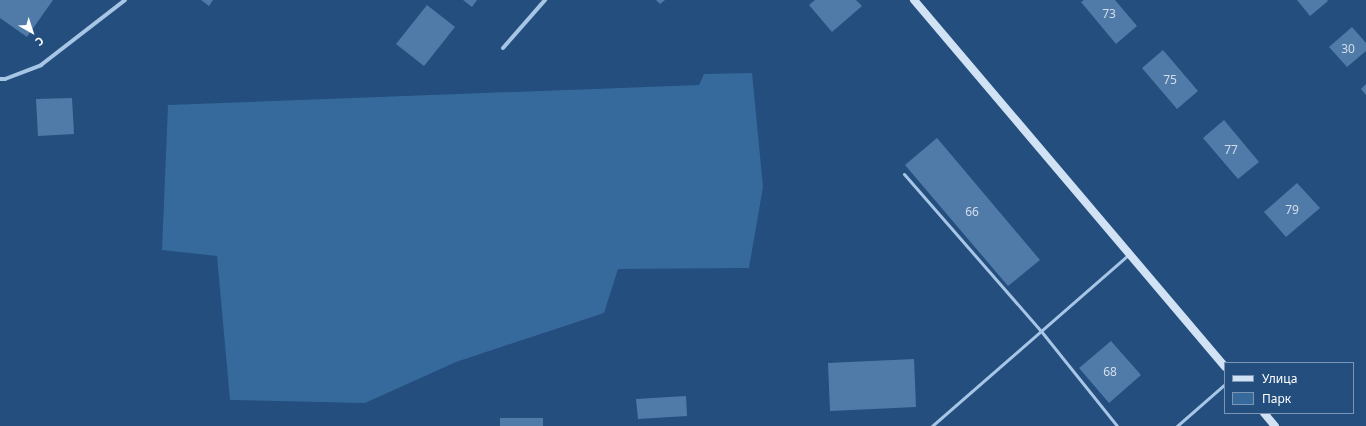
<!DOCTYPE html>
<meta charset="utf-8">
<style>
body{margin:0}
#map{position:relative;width:1366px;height:426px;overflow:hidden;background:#234e7e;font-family:"Noto Sans",sans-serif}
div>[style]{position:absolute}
.green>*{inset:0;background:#36699c}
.building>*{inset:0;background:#507ba9}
.service>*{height:3px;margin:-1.5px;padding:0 1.5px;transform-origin:1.5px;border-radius:1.5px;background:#a7c6e6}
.minor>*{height:4px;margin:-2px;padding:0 2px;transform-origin:2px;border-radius:2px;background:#a7c6e6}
.secondary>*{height:8px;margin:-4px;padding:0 4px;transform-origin:4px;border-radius:4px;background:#d1e2f5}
span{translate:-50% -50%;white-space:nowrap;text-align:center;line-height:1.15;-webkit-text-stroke:3px #234e7e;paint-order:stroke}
.number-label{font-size:12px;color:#d3deea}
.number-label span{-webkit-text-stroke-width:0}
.legend{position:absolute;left:1224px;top:362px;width:130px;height:52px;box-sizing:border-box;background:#234e7e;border:1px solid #7b95b2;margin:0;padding:5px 7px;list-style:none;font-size:12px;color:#fff}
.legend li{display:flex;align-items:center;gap:8px;height:20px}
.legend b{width:20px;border:1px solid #7b95b2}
.north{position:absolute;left:12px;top:12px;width:40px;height:40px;-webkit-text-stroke:3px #234e7e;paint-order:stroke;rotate:141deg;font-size:11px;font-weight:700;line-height:16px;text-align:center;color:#fff}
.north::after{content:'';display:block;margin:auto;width:14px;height:18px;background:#fff;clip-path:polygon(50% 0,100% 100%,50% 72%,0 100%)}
</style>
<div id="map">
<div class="green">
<div style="clip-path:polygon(752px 73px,763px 187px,749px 268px,618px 269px,604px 313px,456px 362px,365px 403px,230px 400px,217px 256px,162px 250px,168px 105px,699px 85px,704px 74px)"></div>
</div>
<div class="building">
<div style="clip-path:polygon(0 0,53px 0,27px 37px,0 18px)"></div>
<div style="clip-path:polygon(201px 0,213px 0,209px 6px)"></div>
<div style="clip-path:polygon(463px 0,477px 0,472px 7px)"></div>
<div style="clip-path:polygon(656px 0,665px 0,660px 4px)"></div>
<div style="clip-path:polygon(815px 0,856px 0,862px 6px,832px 32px,809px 5px)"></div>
<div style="clip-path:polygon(1084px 0,1115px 0,1137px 26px,1116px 44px,1081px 2px)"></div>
<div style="clip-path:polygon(1297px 0,1327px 0,1328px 1px,1310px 16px)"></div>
<div style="clip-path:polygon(427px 5px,455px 27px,424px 66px,396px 44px)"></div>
<div style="clip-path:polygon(1352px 27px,1366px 43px,1366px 51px,1347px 67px,1329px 47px)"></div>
<div style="clip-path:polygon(1163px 50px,1198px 91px,1177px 109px,1142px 68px)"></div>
<div style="clip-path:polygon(1366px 84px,1366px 95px,1361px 89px)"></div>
<div style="clip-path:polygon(72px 98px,74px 134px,38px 136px,36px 99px)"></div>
<div style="clip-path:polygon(1224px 120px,1259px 162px,1238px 179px,1203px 138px)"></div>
<div style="clip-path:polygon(937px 138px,1040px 260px,1008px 286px,905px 165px)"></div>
<div style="clip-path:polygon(1297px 183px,1320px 208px,1286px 237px,1264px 212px)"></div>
<div style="clip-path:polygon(1111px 341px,1141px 375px,1109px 403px,1079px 368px)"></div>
<div style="clip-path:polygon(914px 359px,916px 407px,830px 411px,828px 363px)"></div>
<div style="clip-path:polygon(686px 396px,687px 416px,638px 419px,636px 399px)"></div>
<div style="clip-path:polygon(500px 418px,543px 418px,543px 426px,500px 426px)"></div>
</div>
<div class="service">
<div style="left:904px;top:174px;width:208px;rotate:48.9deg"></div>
<div style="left:1041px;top:331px;width:122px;rotate:51.3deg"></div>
<div style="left:932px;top:426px;width:260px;rotate:-41.1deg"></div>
<div style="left:1177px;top:426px;width:64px;rotate:-41.2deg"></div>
</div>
<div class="minor">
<div style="left:503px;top:48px;width:64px;rotate:-48.8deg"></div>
<div style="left:0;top:79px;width:5px"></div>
<div style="left:5px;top:79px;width:39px;rotate:-21deg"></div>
<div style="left:41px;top:65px;width:106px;rotate:-37.7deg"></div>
</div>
<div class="secondary">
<div style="left:914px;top:0;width:481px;rotate:49.7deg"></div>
<div style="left:1264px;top:413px;width:17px;rotate:50deg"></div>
</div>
<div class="number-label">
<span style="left:1109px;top:14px">73</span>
<span style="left:1348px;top:49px">30</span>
<span style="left:1170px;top:80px">75</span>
<span style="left:1231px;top:150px">77</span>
<span style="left:1292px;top:210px">79</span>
<span style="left:972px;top:212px">66</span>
<span style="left:1110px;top:372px">68</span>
</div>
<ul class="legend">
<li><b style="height:5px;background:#d1e2f5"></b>Улица</li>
<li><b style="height:11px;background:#36699c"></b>Парк</li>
</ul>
<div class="north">С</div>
</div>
